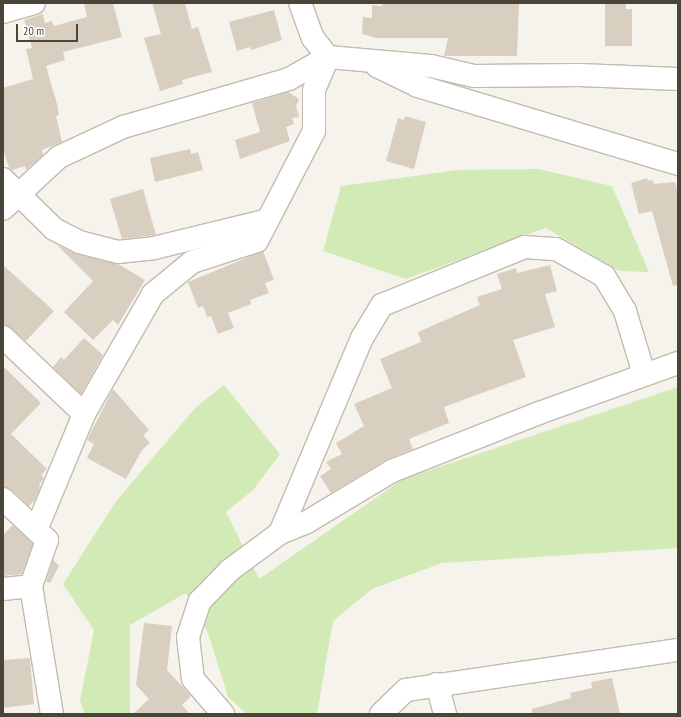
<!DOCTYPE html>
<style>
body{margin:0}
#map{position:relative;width:681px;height:717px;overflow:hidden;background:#f6f3ec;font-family:"PT Sans Narrow",sans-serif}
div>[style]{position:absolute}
.green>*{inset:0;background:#d2eab5}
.building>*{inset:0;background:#d8cfc1}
.roads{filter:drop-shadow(1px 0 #c2bbae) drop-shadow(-1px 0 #c2bbae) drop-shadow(0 1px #c2bbae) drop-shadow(0 -1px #c2bbae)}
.minor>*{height:22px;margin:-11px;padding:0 11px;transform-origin:11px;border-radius:11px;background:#fff}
span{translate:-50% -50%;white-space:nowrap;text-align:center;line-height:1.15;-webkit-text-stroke:3px #fff;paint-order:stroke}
.frame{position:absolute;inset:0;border:4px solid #4b4439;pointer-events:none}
.scale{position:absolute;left:16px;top:24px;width:62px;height:18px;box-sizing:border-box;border:2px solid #4b4439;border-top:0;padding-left:5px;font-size:12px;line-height:14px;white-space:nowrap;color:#4b4439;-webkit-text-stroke:3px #fff;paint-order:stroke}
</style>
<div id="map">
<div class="green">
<div style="clip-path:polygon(538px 169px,612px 186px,649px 272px,619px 271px,546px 228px,406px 279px,323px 251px,341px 186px,458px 170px)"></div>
<div style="clip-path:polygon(224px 385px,280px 454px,253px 490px,226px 512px,259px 579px,403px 479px,678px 387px,678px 548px,442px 563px,372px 589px,333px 621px,317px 714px,247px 714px,228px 697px,208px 633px,186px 593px,130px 625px,130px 714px,85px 714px,80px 701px,94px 630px,63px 584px,117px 500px,196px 407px)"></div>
</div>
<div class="building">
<div style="clip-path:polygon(84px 3px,113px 3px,122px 37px,63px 52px,65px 60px,46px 66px,57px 104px,59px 115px,56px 116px,62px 142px,42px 150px,43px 155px,26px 170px,25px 166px,12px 170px,9px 168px,3px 149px,3px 88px,33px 79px,26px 49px,32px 48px,24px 20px,43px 14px,45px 23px,52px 21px,54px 26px,87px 17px)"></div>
<div style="clip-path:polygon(152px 3px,185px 3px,192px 29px,198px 27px,212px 72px,182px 80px,183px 84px,160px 91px,144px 38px,161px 34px)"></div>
<div style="clip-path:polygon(382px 3px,519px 3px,517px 56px,444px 56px,448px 38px,377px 38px,362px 34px,363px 17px,372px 18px,372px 5px,382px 6px)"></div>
<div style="clip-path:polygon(605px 3px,626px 3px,626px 9px,632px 9px,632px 46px,605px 46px)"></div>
<div style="clip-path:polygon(274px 10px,282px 40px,251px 50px,250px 47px,237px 51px,229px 22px)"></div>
<div style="clip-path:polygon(288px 92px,299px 99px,296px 106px,299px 117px,292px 118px,294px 124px,286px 127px,290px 141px,240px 159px,235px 140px,260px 132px,252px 103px)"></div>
<div style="clip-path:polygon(405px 116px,426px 122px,414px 169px,386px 161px,398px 118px,404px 120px)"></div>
<div style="clip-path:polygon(190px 149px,191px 154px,198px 152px,203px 170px,155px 182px,150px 158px)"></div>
<div style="clip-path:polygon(647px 178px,648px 181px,652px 180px,654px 184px,675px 182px,678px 194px,678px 285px,673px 286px,652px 211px,639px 214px,631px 183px)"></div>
<div style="clip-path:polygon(143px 189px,156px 235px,122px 239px,110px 199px)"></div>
<div style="clip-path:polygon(57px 245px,76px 254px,118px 264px,145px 280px,118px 325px,113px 320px,93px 340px,64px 312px,93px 281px)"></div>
<div style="clip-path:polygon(263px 251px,274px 280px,265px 283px,269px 293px,250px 300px,251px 304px,228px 313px,234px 328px,218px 334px,211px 316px,207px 317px,203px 306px,198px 308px,188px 282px)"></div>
<div style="clip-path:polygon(3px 265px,54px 311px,26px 341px,11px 328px,3px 325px)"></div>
<div style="clip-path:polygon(550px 265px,557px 291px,545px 294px,555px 327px,513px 340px,526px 377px,444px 407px,449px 423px,409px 439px,413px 449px,386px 460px,331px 493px,320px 476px,331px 469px,326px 462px,342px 454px,336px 443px,364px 426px,354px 404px,392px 388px,380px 359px,421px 342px,418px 332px,480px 305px,477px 297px,502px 289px,497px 274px,516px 268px,517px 273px)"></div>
<div style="clip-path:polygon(84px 338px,103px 355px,81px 394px,53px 367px,61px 357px,64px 360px)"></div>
<div style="clip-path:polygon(3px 366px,41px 403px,11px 434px,47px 469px,41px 475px,44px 478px,39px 485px,40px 487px,35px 500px,29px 506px,12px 490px,3px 486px)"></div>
<div style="clip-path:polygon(113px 389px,149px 430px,143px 435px,150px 443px,142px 450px,126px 479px,87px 458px,94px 444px,87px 440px)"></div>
<div style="clip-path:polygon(13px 525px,33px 544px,22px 574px,3px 576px,3px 535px)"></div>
<div style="clip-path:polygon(53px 560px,59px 566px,50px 583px,46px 582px)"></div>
<div style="clip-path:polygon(144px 623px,172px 626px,167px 670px,191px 696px,182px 705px,190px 714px,133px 714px,149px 699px,136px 685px)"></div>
<div style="clip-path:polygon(30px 658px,34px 704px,3px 708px,3px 660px)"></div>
<div style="clip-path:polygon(612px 678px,620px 714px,532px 714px,532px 709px,571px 698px,570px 693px,592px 688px,591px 682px)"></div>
</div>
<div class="roads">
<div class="minor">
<div style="left:300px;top:3px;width:37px;rotate:70deg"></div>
<div style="left:313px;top:38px;width:24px;rotate:52deg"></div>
<div style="left:3px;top:12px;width:32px;rotate:-16deg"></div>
<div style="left:377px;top:66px;width:46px;rotate:26deg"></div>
<div style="left:418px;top:86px;width:271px;rotate:16.7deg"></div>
<div style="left:3px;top:179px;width:71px;rotate:44.4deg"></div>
<div style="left:54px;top:229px;width:28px;rotate:27deg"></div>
<div style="left:79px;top:242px;width:40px;rotate:14.4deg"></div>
<div style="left:118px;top:252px;width:36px;rotate:-6deg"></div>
<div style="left:154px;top:248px;width:117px;rotate:-13.8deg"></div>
<div style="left:3px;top:209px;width:76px;rotate:-42.9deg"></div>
<div style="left:59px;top:157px;width:71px;rotate:-25.1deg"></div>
<div style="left:123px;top:127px;width:173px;rotate:-16.1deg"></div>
<div style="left:289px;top:79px;width:45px;rotate:-29.4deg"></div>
<div style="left:328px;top:57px;width:103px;rotate:5deg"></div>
<div style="left:431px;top:66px;width:44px;rotate:13.1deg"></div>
<div style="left:474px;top:76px;width:106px;rotate:-0.5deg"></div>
<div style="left:580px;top:75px;width:98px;rotate:2.3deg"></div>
<div style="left:3px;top:337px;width:112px;rotate:43.5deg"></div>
<div style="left:3px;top:499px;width:60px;rotate:43deg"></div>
<div style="left:47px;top:540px;width:49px;rotate:109.2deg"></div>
<div style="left:31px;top:586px;width:130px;rotate:80.7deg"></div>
<div style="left:36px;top:530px;width:126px;rotate:-67.5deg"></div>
<div style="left:84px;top:414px;width:138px;rotate:-60.1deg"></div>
<div style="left:153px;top:294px;width:50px;rotate:-39.4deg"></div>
<div style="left:192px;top:262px;width:68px;rotate:-17.9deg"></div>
<div style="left:257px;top:241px;width:124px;rotate:-62.6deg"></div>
<div style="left:314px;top:131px;width:41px;rotate:-90deg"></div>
<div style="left:314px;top:90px;width:36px;rotate:-67deg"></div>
<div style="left:280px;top:533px;width:212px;rotate:-67.2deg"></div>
<div style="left:362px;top:338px;width:39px;rotate:-59deg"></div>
<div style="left:382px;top:305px;width:154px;rotate:-22.1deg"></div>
<div style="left:525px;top:247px;width:31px;rotate:4deg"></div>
<div style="left:556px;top:249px;width:55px;rotate:29.4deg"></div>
<div style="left:604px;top:276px;width:41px;rotate:59deg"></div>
<div style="left:625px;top:311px;width:66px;rotate:73.2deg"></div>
<div style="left:3px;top:589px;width:28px;rotate:-6deg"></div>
<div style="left:437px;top:684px;width:31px;rotate:75deg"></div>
<div style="left:223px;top:714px;width:46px;rotate:-130.6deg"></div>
<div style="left:193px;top:679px;width:42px;rotate:-96.8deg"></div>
<div style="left:188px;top:637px;width:38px;rotate:-72deg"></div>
<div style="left:200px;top:601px;width:43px;rotate:-45.9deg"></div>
<div style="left:230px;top:570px;width:62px;rotate:-36.5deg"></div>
<div style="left:280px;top:533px;width:29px;rotate:-22deg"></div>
<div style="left:307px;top:522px;width:99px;rotate:-31deg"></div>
<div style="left:392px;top:471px;width:158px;rotate:-21.5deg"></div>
<div style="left:539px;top:413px;width:148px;rotate:-19.8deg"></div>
<div style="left:381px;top:714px;width:35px;rotate:-44deg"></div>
<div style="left:406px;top:690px;width:275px;rotate:-8.4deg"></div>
</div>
</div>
<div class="frame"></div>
<div class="scale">20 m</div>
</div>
